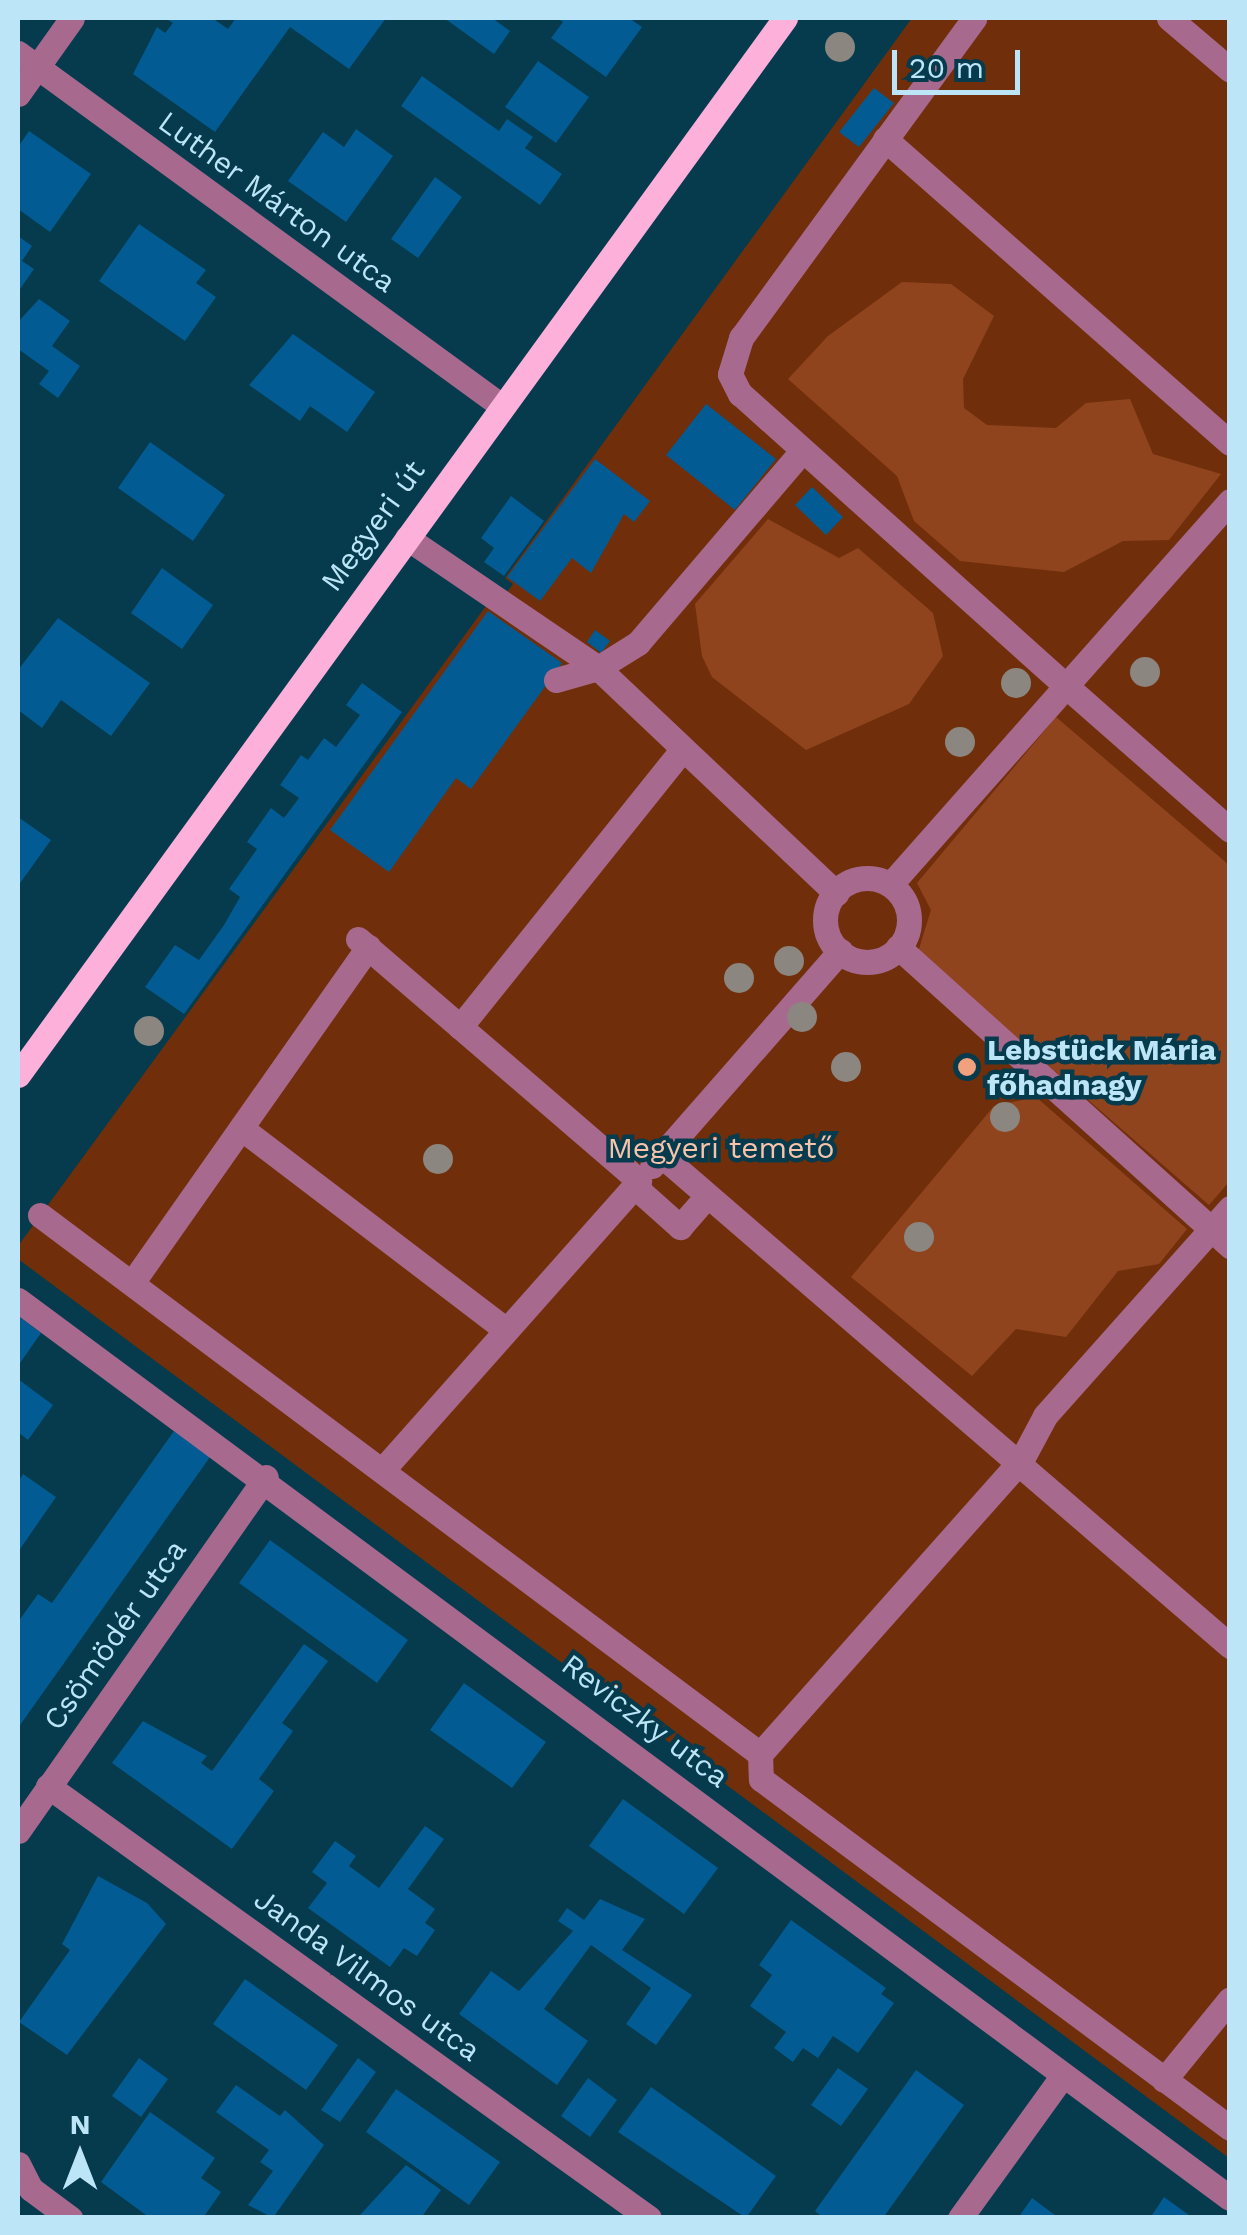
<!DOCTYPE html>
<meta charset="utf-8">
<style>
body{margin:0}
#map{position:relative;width:1247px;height:2235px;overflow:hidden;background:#053b4c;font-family:"Work Sans",sans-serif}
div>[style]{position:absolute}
.green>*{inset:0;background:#702f0a}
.forest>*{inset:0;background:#8f441e}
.building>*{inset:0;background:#025b92}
.minor>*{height:25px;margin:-12.5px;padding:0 12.5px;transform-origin:12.5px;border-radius:12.5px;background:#a7698d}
.minor>.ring{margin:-12.5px;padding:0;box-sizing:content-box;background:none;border:25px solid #a7698d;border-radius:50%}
.major>*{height:25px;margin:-12.5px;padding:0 12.5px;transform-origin:12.5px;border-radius:12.5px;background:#fcb0da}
.trees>*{width:30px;height:30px;margin:-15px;border-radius:50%;background:#8b8680}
.dots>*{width:28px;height:28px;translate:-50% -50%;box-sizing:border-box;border:5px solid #053b4c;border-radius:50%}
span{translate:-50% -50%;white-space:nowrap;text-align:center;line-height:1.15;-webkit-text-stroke:9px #053b4c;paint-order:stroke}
.street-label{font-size:30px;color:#bce6f7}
.poi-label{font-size:30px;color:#bce6f7;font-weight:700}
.left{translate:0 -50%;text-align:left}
.park-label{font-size:30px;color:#f8c3ab}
.frame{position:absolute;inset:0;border:20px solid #bce6f7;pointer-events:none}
.north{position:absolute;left:30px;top:2105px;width:100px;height:100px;-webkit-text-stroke:8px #053b4c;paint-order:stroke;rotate:0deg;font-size:28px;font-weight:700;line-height:40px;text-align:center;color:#bce6f7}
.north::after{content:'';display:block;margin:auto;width:35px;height:45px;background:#bce6f7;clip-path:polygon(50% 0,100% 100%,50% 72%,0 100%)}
.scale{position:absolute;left:892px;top:50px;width:128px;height:45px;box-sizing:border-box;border:5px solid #bce6f7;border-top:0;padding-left:12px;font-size:30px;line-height:35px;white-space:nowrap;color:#bce6f7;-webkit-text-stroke:8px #053b4c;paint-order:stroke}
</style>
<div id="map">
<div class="green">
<div style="clip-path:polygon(912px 18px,1229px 18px,1229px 2158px,18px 1259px,18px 1246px,486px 606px,494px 610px,513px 584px,505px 578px)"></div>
</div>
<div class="forest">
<div style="clip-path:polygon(902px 282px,951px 284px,994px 316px,963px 379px,964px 408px,987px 425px,1056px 428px,1086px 403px,1130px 399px,1153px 454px,1221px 474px,1169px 540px,1123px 541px,1064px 572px,960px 561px,914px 521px,897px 476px,788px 379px,828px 336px)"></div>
<div style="clip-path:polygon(768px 519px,839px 558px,858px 548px,933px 613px,943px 656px,909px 704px,806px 750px,712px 677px,702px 656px,695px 604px)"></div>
<div style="clip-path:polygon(1056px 717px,1229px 865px,1229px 1182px,1209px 1205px,918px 952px,931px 910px,917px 883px)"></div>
<div style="clip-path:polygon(1036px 1097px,1187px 1229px,1159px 1264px,1118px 1271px,1066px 1337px,1016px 1329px,972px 1376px,851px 1277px,994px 1106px)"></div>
</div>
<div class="building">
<div style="clip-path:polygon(165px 18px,212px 18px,228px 29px,236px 18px,386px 18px,349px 69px,290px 27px,215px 132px,133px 74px,157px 27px,165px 33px,173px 23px)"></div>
<div style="clip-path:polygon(444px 18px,492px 18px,510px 31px,494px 54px)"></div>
<div style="clip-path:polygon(557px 18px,629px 18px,642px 27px,606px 77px,551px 38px,563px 22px)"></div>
<div style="clip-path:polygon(538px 61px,589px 97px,556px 143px,505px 107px)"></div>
<div style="clip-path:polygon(422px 76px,499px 131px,507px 119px,533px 137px,525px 148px,562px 174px,540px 205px,401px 106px)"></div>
<div style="clip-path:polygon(874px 88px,894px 103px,859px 147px,839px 132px)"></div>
<div style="clip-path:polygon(356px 129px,393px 156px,346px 222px,288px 181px,323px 132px,344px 147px)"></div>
<div style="clip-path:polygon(29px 131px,91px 174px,50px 232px,18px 209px,18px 147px)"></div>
<div style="clip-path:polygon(435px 177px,462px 197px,418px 258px,391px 239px)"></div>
<div style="clip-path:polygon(139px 224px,206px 270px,196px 283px,216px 297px,185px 341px,99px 281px)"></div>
<div style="clip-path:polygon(18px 236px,32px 246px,22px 261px,34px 269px,18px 292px)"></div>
<div style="clip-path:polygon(39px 299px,70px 321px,52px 346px,80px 366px,58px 398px,39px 384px,49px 371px,18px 349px,18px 322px)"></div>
<div style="clip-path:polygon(293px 334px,375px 392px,347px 432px,310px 406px,300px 421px,249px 385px)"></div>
<div style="clip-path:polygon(706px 404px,776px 459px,735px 510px,666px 455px)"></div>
<div style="clip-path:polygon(150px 442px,225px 495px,193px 541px,118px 488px)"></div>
<div style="clip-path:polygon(595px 459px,650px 501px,634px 522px,624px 514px,591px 573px,572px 558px,540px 601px,507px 577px)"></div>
<div style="clip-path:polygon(812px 487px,843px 517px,826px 535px,795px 505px)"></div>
<div style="clip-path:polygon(511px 496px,544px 521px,504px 576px,484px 562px,494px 548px,481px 538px)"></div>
<div style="clip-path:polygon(162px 568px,213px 605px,182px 649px,131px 613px)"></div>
<div style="clip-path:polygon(488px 611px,562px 663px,471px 789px,456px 778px,389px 872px,330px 830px)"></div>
<div style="clip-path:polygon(58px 618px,150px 683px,111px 736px,61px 700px,42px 728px,18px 710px,18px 670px)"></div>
<div style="clip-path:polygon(595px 630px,610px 641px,601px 653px,587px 642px)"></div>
<div style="clip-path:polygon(362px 683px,402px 712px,184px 1014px,145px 987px,175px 945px,199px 960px,224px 925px,240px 897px,229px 889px,257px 849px,247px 842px,271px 808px,284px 818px,299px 798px,280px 785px,301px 755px,308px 760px,324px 738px,336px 747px,360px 715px,346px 705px)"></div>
<div style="clip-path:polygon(18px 817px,51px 840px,18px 886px)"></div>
<div style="clip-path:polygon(18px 1316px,41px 1333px,18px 1366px)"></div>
<div style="clip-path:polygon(18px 1379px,53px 1405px,28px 1440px,18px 1432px)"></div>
<div style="clip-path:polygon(174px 1431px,210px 1457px,18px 1728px,18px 1622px,38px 1594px,52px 1603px)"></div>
<div style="clip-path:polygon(23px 1474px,56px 1497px,18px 1552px,18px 1482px)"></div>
<div style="clip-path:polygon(270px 1540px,408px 1640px,377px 1683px,239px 1583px)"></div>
<div style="clip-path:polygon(304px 1644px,328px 1661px,282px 1723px,293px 1731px,259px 1779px,274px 1791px,232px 1849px,112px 1763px,143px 1721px,207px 1756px,201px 1763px,212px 1771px)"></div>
<div style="clip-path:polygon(464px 1683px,546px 1742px,512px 1788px,430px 1730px)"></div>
<div style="clip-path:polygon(623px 1799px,718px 1868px,684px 1914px,589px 1846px)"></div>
<div style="clip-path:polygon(425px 1826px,444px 1839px,408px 1889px,435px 1909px,425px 1923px,435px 1930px,417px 1956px,404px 1948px,390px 1967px,308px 1908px,327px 1883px,312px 1872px,335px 1841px,356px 1856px,349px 1866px,379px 1888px)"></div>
<div style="clip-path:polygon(98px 1876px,147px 1903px,166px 1924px,67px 2055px,19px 2022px,70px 1950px,62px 1944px)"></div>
<div style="clip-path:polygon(600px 1899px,645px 1919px,622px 1950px,692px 1995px,656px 2045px,626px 2024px,651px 1988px,591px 1945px,544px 2009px,588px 2041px,557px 2085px,459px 2014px,491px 1971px,519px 1991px,573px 1931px,558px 1921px,567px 1908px,584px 1920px)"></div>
<div style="clip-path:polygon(791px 1920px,886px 1988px,881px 1994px,894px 2003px,858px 2053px,833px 2036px,818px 2058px,803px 2048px,793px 2062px,774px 2048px,786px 2032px,750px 2006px,772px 1975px,759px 1965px)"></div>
<div style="clip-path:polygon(245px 1979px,338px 2045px,306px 2090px,213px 2024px)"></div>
<div style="clip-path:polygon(139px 2058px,168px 2079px,141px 2117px,112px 2096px)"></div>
<div style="clip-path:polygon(358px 2058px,376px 2072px,340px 2122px,321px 2110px)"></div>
<div style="clip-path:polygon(838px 2068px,868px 2089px,841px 2126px,811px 2105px)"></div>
<div style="clip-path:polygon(916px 2070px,964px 2105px,883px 2218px,824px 2218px,815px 2211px)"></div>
<div style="clip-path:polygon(588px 2078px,617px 2100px,590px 2137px,561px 2116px)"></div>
<div style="clip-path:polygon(236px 2085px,280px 2116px,285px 2110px,324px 2145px,273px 2218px,248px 2205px,273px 2171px,260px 2162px,269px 2150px,216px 2112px)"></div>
<div style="clip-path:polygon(651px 2087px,776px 2176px,746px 2218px,618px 2132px)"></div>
<div style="clip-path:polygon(396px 2089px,500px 2162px,469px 2205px,366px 2132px)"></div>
<div style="clip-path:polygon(150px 2112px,215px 2158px,201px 2178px,221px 2192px,203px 2218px,150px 2218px,101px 2182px)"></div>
<div style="clip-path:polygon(406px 2165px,441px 2190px,421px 2218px,360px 2215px)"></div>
<div style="clip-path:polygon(1164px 2197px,1193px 2218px,1150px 2218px)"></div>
<div style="clip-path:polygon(1032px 2198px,1059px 2218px,1018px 2218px)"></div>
</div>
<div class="minor">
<div style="left:1169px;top:18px;width:80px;rotate:40.4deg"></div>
<div style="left:18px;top:53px;width:595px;rotate:36.12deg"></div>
<div style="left:18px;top:94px;width:93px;rotate:-54.6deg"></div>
<div style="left:885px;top:139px;width:460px;rotate:41.4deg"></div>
<div style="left:1230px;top:501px;width:247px;rotate:131.6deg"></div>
<div style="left:1066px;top:686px;width:218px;rotate:41.3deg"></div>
<div style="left:407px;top:538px;width:231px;rotate:34.2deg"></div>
<div style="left:598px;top:668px;width:328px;rotate:43.4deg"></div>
<div style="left:556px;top:680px;width:44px;rotate:-15.9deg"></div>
<div style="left:598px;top:668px;width:47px;rotate:-32deg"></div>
<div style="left:638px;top:643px;width:253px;rotate:-49.5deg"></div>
<div class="ring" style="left:825px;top:878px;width:59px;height:59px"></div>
<div style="left:890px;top:885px;width:266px;rotate:-48.5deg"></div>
<div style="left:1066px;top:686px;width:438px;rotate:-138.1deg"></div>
<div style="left:740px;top:394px;width:22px;rotate:-117deg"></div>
<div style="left:730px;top:374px;width:38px;rotate:-73deg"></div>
<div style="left:741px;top:338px;width:396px;rotate:-53.9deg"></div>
<div style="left:358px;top:939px;width:371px;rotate:40.7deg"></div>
<div style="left:639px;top:1181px;width:385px;rotate:131.6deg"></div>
<div style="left:898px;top:947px;width:447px;rotate:42deg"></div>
<div style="left:460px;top:1027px;width:355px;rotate:-51.3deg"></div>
<div style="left:241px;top:1128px;width:332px;rotate:37.3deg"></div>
<div style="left:661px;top:1155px;width:752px;rotate:40.79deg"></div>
<div style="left:652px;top:1166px;width:286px;rotate:-48.8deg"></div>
<div style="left:634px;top:1186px;width:62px;rotate:41.7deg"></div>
<div style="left:680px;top:1227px;width:41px;rotate:-48.9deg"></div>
<div style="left:1230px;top:1208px;width:278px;rotate:131.7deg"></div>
<div style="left:1045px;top:1416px;width:49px;rotate:118.1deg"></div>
<div style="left:1022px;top:1459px;width:395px;rotate:131.6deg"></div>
<div style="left:760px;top:1754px;width:25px;rotate:88deg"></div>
<div style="left:761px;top:1779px;width:585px;rotate:36.65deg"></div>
<div style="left:40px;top:1215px;width:899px;rotate:36.82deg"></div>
<div style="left:132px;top:1283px;width:411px;rotate:-54.9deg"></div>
<div style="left:18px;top:1300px;width:1508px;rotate:36.54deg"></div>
<div style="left:48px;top:1786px;width:740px;rotate:35.71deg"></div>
<div style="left:18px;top:1831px;width:432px;rotate:-55deg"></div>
<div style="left:1164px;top:2080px;width:104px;rotate:-50.8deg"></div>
<div style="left:18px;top:2164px;width:28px;rotate:63deg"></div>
<div style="left:31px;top:2189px;width:49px;rotate:36.6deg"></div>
<div style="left:960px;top:2218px;width:176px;rotate:-54.2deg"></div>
</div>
<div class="major">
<div style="left:18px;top:1075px;width:1306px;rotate:-54.03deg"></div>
</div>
<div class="trees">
<div style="left:840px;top:47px"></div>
<div style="left:1145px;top:672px"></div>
<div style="left:1016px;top:683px"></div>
<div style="left:960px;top:742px"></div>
<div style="left:789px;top:961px"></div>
<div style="left:739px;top:978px"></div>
<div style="left:802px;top:1017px"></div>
<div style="left:149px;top:1031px"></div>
<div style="left:846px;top:1067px"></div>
<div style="left:1005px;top:1117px"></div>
<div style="left:438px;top:1159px"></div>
<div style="left:919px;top:1237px"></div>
</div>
<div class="dots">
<div style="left:967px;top:1067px;background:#f1a17d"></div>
</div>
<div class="street-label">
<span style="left:277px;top:202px;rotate:36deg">Luther Márton utca</span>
<span style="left:373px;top:526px;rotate:-54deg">Megyeri út</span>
<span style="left:115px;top:1635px;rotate:-55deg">Csömödér utca</span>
<span style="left:645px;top:1721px;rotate:37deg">Reviczky utca</span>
<span style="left:367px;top:1975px;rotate:36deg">Janda Vilmos utca</span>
</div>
<div class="poi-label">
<span class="left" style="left:987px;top:1067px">Lebstück Mária<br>főhadnagy</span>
</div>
<div class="park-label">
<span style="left:721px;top:1148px">Megyeri temető</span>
</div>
<div class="frame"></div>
<div class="north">N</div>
<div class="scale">20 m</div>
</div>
